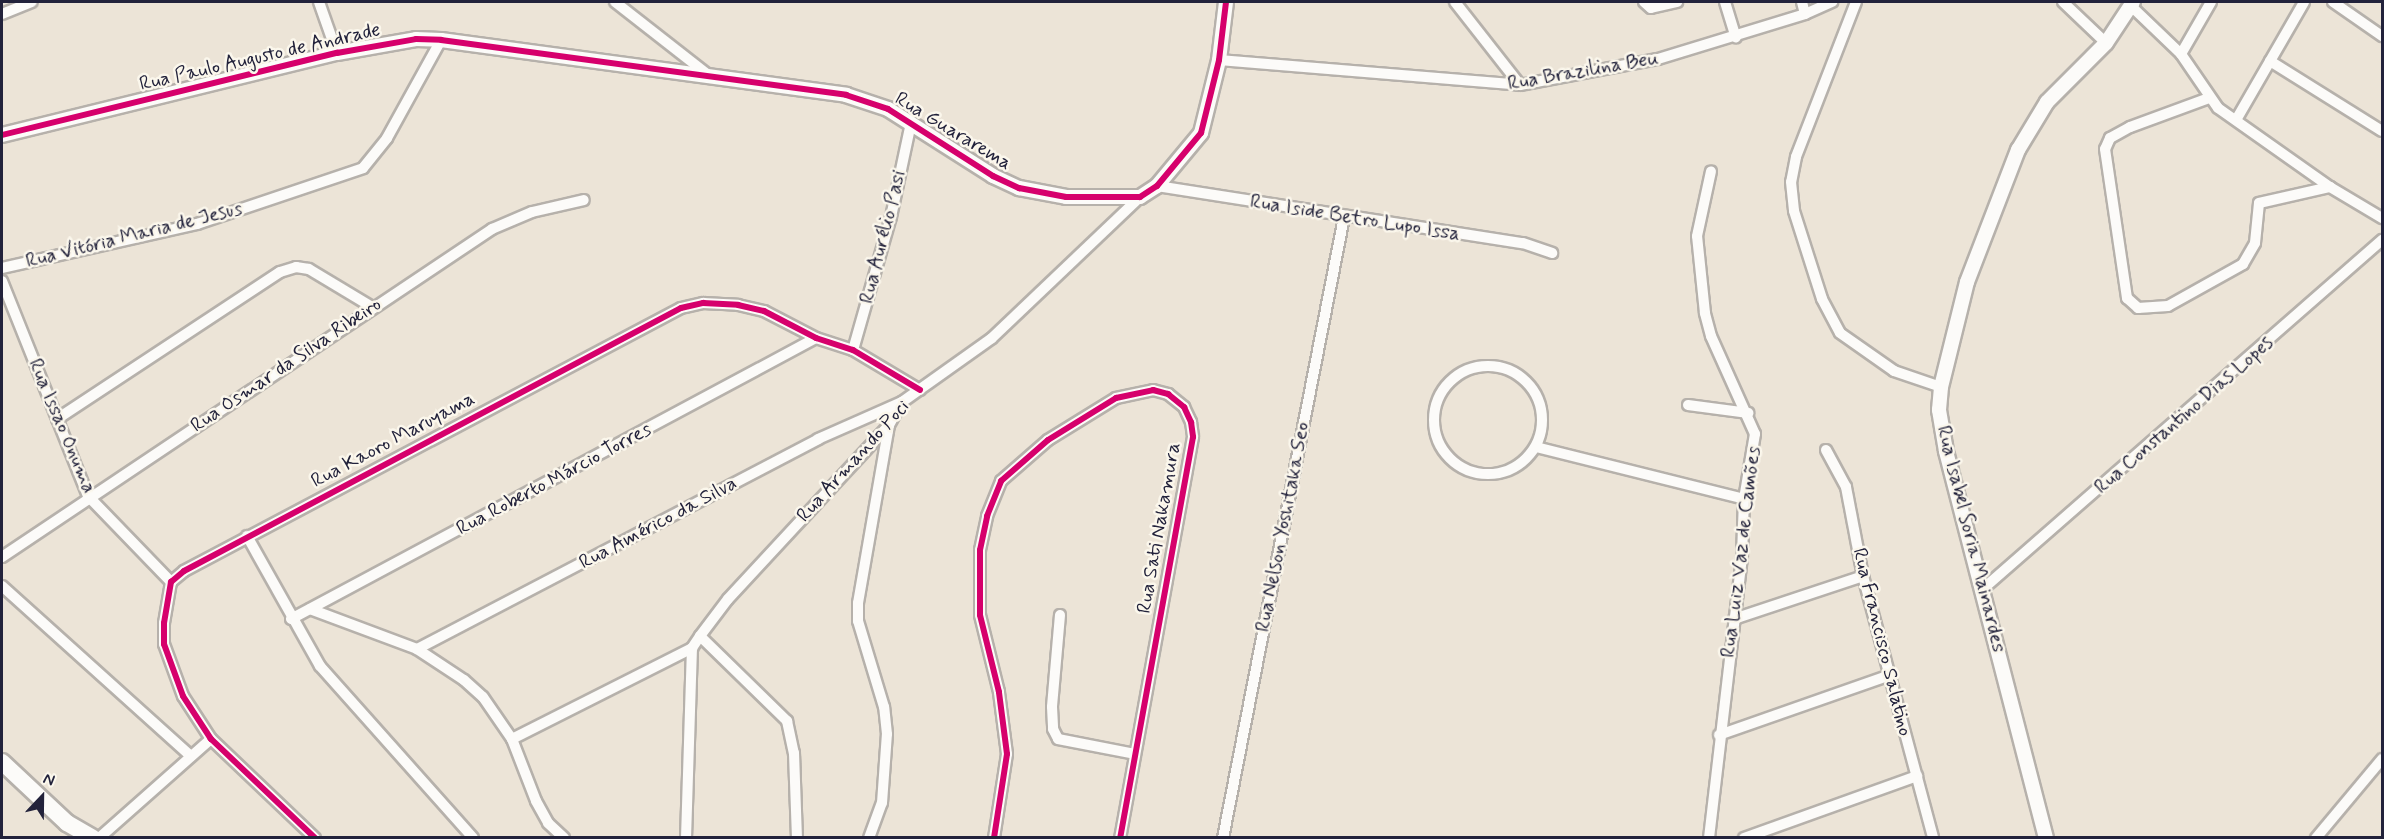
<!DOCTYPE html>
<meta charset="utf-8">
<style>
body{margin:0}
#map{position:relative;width:2384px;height:839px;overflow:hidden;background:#ece4d7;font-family:Mynerve,sans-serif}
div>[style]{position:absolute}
.roads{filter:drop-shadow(2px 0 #b6b1ab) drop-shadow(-2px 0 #b6b1ab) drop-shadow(0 2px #b6b1ab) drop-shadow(0 -2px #b6b1ab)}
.minor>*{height:10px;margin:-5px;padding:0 5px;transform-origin:5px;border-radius:5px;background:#fcfbf9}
.minor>.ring{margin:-5px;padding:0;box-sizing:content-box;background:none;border:10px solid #fcfbf9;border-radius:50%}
.tertiary>*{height:14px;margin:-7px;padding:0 7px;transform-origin:7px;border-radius:7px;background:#fcfbf9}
.secondary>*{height:16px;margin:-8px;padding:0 8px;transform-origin:8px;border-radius:8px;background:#fcfbf9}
.cycleway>*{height:6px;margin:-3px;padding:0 3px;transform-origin:3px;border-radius:3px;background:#d6006c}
span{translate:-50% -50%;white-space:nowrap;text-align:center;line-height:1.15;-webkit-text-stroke:5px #fbf7ec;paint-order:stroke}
.street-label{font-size:20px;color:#22223b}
.frame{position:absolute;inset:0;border:3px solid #22223b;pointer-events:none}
.north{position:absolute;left:12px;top:767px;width:60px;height:60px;-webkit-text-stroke:4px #fbf7ec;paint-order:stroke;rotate:22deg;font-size:16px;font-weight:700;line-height:24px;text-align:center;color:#22223b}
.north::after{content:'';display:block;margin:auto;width:21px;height:27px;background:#22223b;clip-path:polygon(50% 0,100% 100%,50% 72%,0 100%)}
</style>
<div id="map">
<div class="roads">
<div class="minor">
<div style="left:319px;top:2px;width:54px;rotate:70.6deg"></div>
<div style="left:615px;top:2px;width:117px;rotate:38deg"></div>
<div style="left:1455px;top:2px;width:105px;rotate:51.9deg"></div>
<div style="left:1644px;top:2px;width:9px;rotate:41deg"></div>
<div style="left:1651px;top:8px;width:27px;rotate:-13deg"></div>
<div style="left:1725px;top:2px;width:37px;rotate:73deg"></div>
<div style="left:1802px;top:2px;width:12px;rotate:76deg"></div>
<div style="left:1856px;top:2px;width:166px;rotate:111.2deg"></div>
<div style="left:1796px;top:157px;width:25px;rotate:101deg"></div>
<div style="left:1791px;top:182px;width:29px;rotate:84deg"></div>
<div style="left:1794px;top:211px;width:92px;rotate:72.3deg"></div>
<div style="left:1822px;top:299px;width:38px;rotate:62deg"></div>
<div style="left:1840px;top:333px;width:66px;rotate:35.1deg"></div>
<div style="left:1894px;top:371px;width:50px;rotate:18.8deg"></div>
<div style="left:2063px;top:2px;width:59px;rotate:43.6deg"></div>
<div style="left:2333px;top:2px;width:60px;rotate:34.8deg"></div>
<div style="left:2131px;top:6px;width:69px;rotate:43.8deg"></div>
<div style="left:2181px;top:54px;width:65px;rotate:55.6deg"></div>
<div style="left:2218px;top:108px;width:137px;rotate:35.2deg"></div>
<div style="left:2330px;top:187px;width:61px;rotate:30.8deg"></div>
<div style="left:2px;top:14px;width:32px;rotate:-22deg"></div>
<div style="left:2181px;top:54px;width:60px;rotate:-60deg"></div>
<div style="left:1219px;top:60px;width:302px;rotate:4.7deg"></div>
<div style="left:1520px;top:85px;width:140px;rotate:-10.7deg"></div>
<div style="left:1658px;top:59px;width:154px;rotate:-17deg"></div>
<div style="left:1805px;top:14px;width:30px;rotate:-24deg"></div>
<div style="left:2270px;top:61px;width:132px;rotate:32deg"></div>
<div style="left:2209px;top:98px;width:84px;rotate:159.8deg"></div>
<div style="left:2130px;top:127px;width:23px;rotate:151deg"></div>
<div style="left:2110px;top:138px;width:12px;rotate:114deg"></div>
<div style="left:2105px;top:149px;width:151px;rotate:81.6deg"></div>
<div style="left:2127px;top:298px;width:15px;rotate:42deg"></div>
<div style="left:2138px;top:308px;width:30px;rotate:-4deg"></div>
<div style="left:2168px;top:306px;width:86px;rotate:-29.2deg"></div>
<div style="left:2243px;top:264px;width:24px;rotate:-60deg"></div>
<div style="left:2255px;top:243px;width:40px;rotate:-84.3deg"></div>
<div style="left:2259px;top:203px;width:73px;rotate:-12.7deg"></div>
<div style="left:2236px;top:120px;width:136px;rotate:-60deg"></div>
<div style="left:1157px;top:186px;width:370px;rotate:8.9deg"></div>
<div style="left:1523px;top:243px;width:31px;rotate:19deg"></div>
<div style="left:2px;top:268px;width:200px;rotate:-12.7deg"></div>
<div style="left:197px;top:224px;width:175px;rotate:-18.6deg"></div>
<div style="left:363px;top:168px;width:38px;rotate:-51deg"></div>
<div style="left:387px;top:138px;width:112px;rotate:-61.1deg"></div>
<div style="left:2px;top:281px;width:232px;rotate:68.2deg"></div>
<div style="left:88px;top:496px;width:120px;rotate:46deg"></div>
<div style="left:853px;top:350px;width:138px;rotate:-74.1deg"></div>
<div style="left:891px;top:217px;width:96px;rotate:-78deg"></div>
<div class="ring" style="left:1434px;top:366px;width:98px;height:98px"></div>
<div style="left:1688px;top:405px;width:61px;rotate:7.6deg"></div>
<div style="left:57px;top:419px;width:267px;rotate:-33.4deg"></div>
<div style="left:280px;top:272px;width:17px;rotate:-17deg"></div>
<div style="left:296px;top:267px;width:13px;rotate:9deg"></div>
<div style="left:309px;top:269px;width:74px;rotate:31.1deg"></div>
<div style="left:1536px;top:447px;width:214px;rotate:14deg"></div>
<div style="left:1826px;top:450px;width:42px;rotate:61.6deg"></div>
<div style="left:1846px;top:487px;width:91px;rotate:79.2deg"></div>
<div style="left:1863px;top:576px;width:271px;rotate:75deg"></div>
<div style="left:247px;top:536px;width:149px;rotate:60.7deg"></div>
<div style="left:320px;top:666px;width:230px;rotate:48.3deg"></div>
<div style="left:2px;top:557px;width:590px;rotate:-33.8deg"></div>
<div style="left:492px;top:229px;width:43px;rotate:-23deg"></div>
<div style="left:532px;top:212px;width:53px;rotate:-13deg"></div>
<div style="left:2px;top:586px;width:254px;rotate:42deg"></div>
<div style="left:1984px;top:588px;width:529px;rotate:-41.17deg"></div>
<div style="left:310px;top:609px;width:114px;rotate:20.5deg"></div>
<div style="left:417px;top:649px;width:56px;rotate:33.4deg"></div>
<div style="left:464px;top:680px;width:25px;rotate:42deg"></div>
<div style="left:483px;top:697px;width:51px;rotate:55.4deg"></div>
<div style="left:512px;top:739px;width:66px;rotate:68.8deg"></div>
<div style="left:536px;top:801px;width:25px;rotate:61deg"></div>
<div style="left:548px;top:823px;width:22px;rotate:43deg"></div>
<div style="left:1060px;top:615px;width:92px;rotate:95deg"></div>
<div style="left:1052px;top:707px;width:22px;rotate:87deg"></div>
<div style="left:1053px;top:729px;width:11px;rotate:63deg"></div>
<div style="left:1058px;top:739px;width:78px;rotate:11deg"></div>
<div style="left:291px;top:619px;width:595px;rotate:-28.16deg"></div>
<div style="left:1734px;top:619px;width:136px;rotate:-18.4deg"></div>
<div style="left:700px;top:636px;width:122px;rotate:44.3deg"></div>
<div style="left:787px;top:721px;width:33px;rotate:78deg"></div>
<div style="left:794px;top:753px;width:85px;rotate:88deg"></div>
<div style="left:417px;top:649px;width:453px;rotate:-27.6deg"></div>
<div style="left:818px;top:439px;width:92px;rotate:-23.8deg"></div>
<div style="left:1719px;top:735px;width:181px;rotate:-19.3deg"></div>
<div style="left:512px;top:739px;width:202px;rotate:-26.8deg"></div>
<div style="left:99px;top:838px;width:149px;rotate:-41.5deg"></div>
<div style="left:315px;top:838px;width:144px;rotate:-136.4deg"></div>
<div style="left:211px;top:739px;width:51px;rotate:-123.1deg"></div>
<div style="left:183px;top:696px;width:55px;rotate:-110.1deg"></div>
<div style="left:164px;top:644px;width:21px;rotate:-90deg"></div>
<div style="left:164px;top:623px;width:42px;rotate:-80.3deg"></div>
<div style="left:171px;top:582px;width:17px;rotate:-40deg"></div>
<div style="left:184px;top:571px;width:562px;rotate:-27.89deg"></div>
<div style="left:681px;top:308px;width:23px;rotate:-13deg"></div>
<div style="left:703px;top:303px;width:35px;rotate:3deg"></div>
<div style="left:738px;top:305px;width:27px;rotate:13deg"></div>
<div style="left:764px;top:311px;width:59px;rotate:27.4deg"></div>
<div style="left:816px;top:338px;width:39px;rotate:18deg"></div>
<div style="left:853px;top:350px;width:78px;rotate:30.8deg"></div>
<div style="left:686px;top:838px;width:190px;rotate:-88.2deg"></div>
<div style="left:692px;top:648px;width:14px;rotate:-56deg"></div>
<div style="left:700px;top:636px;width:46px;rotate:-52.9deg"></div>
<div style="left:728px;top:599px;width:237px;rotate:-47.2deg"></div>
<div style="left:889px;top:425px;width:26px;rotate:-61deg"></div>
<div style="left:902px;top:402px;width:110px;rotate:-35.4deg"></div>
<div style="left:992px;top:338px;width:204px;rotate:-43.6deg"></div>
<div style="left:869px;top:838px;width:37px;rotate:-70deg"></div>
<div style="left:882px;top:803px;width:69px;rotate:-85.9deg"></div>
<div style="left:887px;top:734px;width:27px;rotate:-96deg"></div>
<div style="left:884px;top:707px;width:90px;rotate:-106.8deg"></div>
<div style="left:858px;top:621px;width:18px;rotate:-90deg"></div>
<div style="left:858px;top:603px;width:181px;rotate:-80.1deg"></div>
<div style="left:994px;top:838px;width:85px;rotate:-81.2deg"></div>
<div style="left:1007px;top:754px;width:63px;rotate:-97.4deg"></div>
<div style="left:999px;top:692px;width:79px;rotate:-103.9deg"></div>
<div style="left:980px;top:615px;width:65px;rotate:-90deg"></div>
<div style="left:980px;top:550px;width:35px;rotate:-78deg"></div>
<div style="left:987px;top:516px;width:38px;rotate:-68deg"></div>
<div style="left:1001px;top:481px;width:62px;rotate:-41.1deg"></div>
<div style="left:1048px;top:440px;width:80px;rotate:-31.7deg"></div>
<div style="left:1116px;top:398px;width:38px;rotate:-12deg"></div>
<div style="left:1153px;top:390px;width:16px;rotate:15deg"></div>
<div style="left:1168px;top:394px;width:21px;rotate:39deg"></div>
<div style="left:1184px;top:407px;width:17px;rotate:65deg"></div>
<div style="left:1191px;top:422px;width:15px;rotate:82deg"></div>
<div style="left:1193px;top:437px;width:408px;rotate:100.3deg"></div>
<div style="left:1223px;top:838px;width:633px;rotate:-78.97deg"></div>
<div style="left:1709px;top:838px;width:284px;rotate:-83.3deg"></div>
<div style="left:1742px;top:556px;width:57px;rotate:-88deg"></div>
<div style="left:1744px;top:499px;width:66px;rotate:-80.4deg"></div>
<div style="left:1755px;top:434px;width:107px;rotate:-114.2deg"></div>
<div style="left:1711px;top:336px;width:24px;rotate:-105deg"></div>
<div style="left:1705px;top:313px;width:77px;rotate:-95.9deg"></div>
<div style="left:1697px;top:236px;width:66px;rotate:-77.8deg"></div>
<div style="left:1744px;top:838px;width:184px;rotate:-19.7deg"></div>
<div style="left:2316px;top:838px;width:103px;rotate:-50.1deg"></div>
</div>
<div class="tertiary">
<div style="left:2px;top:135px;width:345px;rotate:-13.8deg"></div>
<div style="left:337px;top:53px;width:80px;rotate:-10deg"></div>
<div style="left:416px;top:39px;width:25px;rotate:2deg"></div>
<div style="left:441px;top:40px;width:409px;rotate:7.7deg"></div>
<div style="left:846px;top:95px;width:44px;rotate:18.4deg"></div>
<div style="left:888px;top:109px;width:125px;rotate:32.5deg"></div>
<div style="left:993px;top:176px;width:29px;rotate:25deg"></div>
<div style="left:1019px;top:188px;width:48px;rotate:10.8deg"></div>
<div style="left:1066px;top:197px;width:74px"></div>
<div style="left:1140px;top:197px;width:20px;rotate:-33deg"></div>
<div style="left:1157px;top:186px;width:69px;rotate:-50.3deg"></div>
<div style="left:1201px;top:133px;width:75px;rotate:-76.1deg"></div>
<div style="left:1219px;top:60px;width:58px;rotate:-83.1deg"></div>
<div style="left:2046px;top:838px;width:400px;rotate:-104.5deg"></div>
<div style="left:1946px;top:451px;width:42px;rotate:-99.7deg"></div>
<div style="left:1939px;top:410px;width:23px;rotate:-85deg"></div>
<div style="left:1941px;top:387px;width:108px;rotate:-76.1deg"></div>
<div style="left:1967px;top:282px;width:142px;rotate:-68.9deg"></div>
<div style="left:2018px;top:150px;width:56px;rotate:-58.9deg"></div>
<div style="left:2047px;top:102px;width:83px;rotate:-45deg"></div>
<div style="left:2106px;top:43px;width:49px;rotate:-56.6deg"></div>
</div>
<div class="secondary">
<div style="left:2px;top:762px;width:89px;rotate:43.2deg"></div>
<div style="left:67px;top:823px;width:30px;rotate:30deg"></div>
</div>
</div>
<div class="cycleway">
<div style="left:2px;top:135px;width:345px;rotate:-13.8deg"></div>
<div style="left:337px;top:53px;width:80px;rotate:-10deg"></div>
<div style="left:416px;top:39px;width:25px;rotate:2deg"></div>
<div style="left:441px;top:40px;width:409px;rotate:7.7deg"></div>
<div style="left:846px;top:95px;width:44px;rotate:18.4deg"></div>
<div style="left:888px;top:109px;width:125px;rotate:32.5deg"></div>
<div style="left:993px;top:176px;width:29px;rotate:25deg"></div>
<div style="left:1019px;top:188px;width:48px;rotate:10.8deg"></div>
<div style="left:1066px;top:197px;width:74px"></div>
<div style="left:1140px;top:197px;width:20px;rotate:-33deg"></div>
<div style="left:1157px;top:186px;width:69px;rotate:-50.3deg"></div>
<div style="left:1201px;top:133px;width:75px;rotate:-76.1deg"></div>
<div style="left:1219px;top:60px;width:58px;rotate:-83.1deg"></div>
<div style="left:315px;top:838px;width:144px;rotate:-136.4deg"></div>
<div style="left:211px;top:739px;width:51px;rotate:-123.1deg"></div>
<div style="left:183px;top:696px;width:55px;rotate:-110.1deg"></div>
<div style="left:164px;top:644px;width:21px;rotate:-90deg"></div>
<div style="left:164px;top:623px;width:42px;rotate:-80.3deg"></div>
<div style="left:171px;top:582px;width:17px;rotate:-40deg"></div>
<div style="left:184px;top:571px;width:562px;rotate:-27.89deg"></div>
<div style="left:681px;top:308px;width:23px;rotate:-13deg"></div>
<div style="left:703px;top:303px;width:35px;rotate:3deg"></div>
<div style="left:738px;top:305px;width:27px;rotate:13deg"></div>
<div style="left:764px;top:311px;width:59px;rotate:27.4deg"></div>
<div style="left:816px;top:338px;width:39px;rotate:18deg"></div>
<div style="left:853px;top:350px;width:78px;rotate:30.8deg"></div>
<div style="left:994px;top:838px;width:85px;rotate:-81.2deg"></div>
<div style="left:1007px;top:754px;width:63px;rotate:-97.4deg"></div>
<div style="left:999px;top:692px;width:79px;rotate:-103.9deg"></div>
<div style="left:980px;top:615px;width:65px;rotate:-90deg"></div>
<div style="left:980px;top:550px;width:35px;rotate:-78deg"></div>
<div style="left:987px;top:516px;width:38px;rotate:-68deg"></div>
<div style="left:1001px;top:481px;width:62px;rotate:-41.1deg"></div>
<div style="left:1048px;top:440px;width:80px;rotate:-31.7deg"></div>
<div style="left:1116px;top:398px;width:38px;rotate:-12deg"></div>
<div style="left:1153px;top:390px;width:16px;rotate:15deg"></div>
<div style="left:1168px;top:394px;width:21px;rotate:39deg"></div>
<div style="left:1184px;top:407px;width:17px;rotate:65deg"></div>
<div style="left:1191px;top:422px;width:15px;rotate:82deg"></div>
<div style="left:1193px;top:437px;width:408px;rotate:100.3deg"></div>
</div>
<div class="street-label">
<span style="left:260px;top:57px;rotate:-13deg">Rua Paulo Augusto de Andrade</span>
<span style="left:1583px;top:71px;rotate:-10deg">Rua Brazilina Beu</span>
<span style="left:953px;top:131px;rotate:31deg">Rua Guararema</span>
<span style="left:1355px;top:218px;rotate:9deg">Rua Iside Betro Lupo Issa</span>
<span style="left:134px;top:235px;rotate:-14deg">Rua Vitória Maria de Jesus</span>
<span style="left:883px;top:237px;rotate:-76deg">Rua Aurélio Pasi</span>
<span style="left:286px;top:365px;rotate:-34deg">Rua Osmar da Silva Ribeiro</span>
<span style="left:2184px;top:415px;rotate:-41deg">Rua Constantino Dias Lopes</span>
<span style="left:62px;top:426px;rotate:67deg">Rua Issao Onuma</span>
<span style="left:393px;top:440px;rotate:-28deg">Rua Kaoro Maruyama</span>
<span style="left:853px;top:461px;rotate:-48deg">Rua Armando Poci</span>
<span style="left:554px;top:479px;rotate:-28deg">Rua Roberto Márcio Torres</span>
<span style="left:658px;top:523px;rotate:-28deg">Rua Américo da Silva</span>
<span style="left:1283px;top:527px;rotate:-79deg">Rua Nelson Yoshitaka Seo</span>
<span style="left:1159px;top:528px;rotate:-80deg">Rua Sati Nakamura</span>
<span style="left:1971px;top:539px;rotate:76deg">Rua Isabel Soria Mainardes</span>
<span style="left:1741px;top:552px;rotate:-83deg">Rua Luiz Vaz de Camões</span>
<span style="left:1882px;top:642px;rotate:76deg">Rua Francisco Salatino</span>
</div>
<div class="frame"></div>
<div class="north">N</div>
</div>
